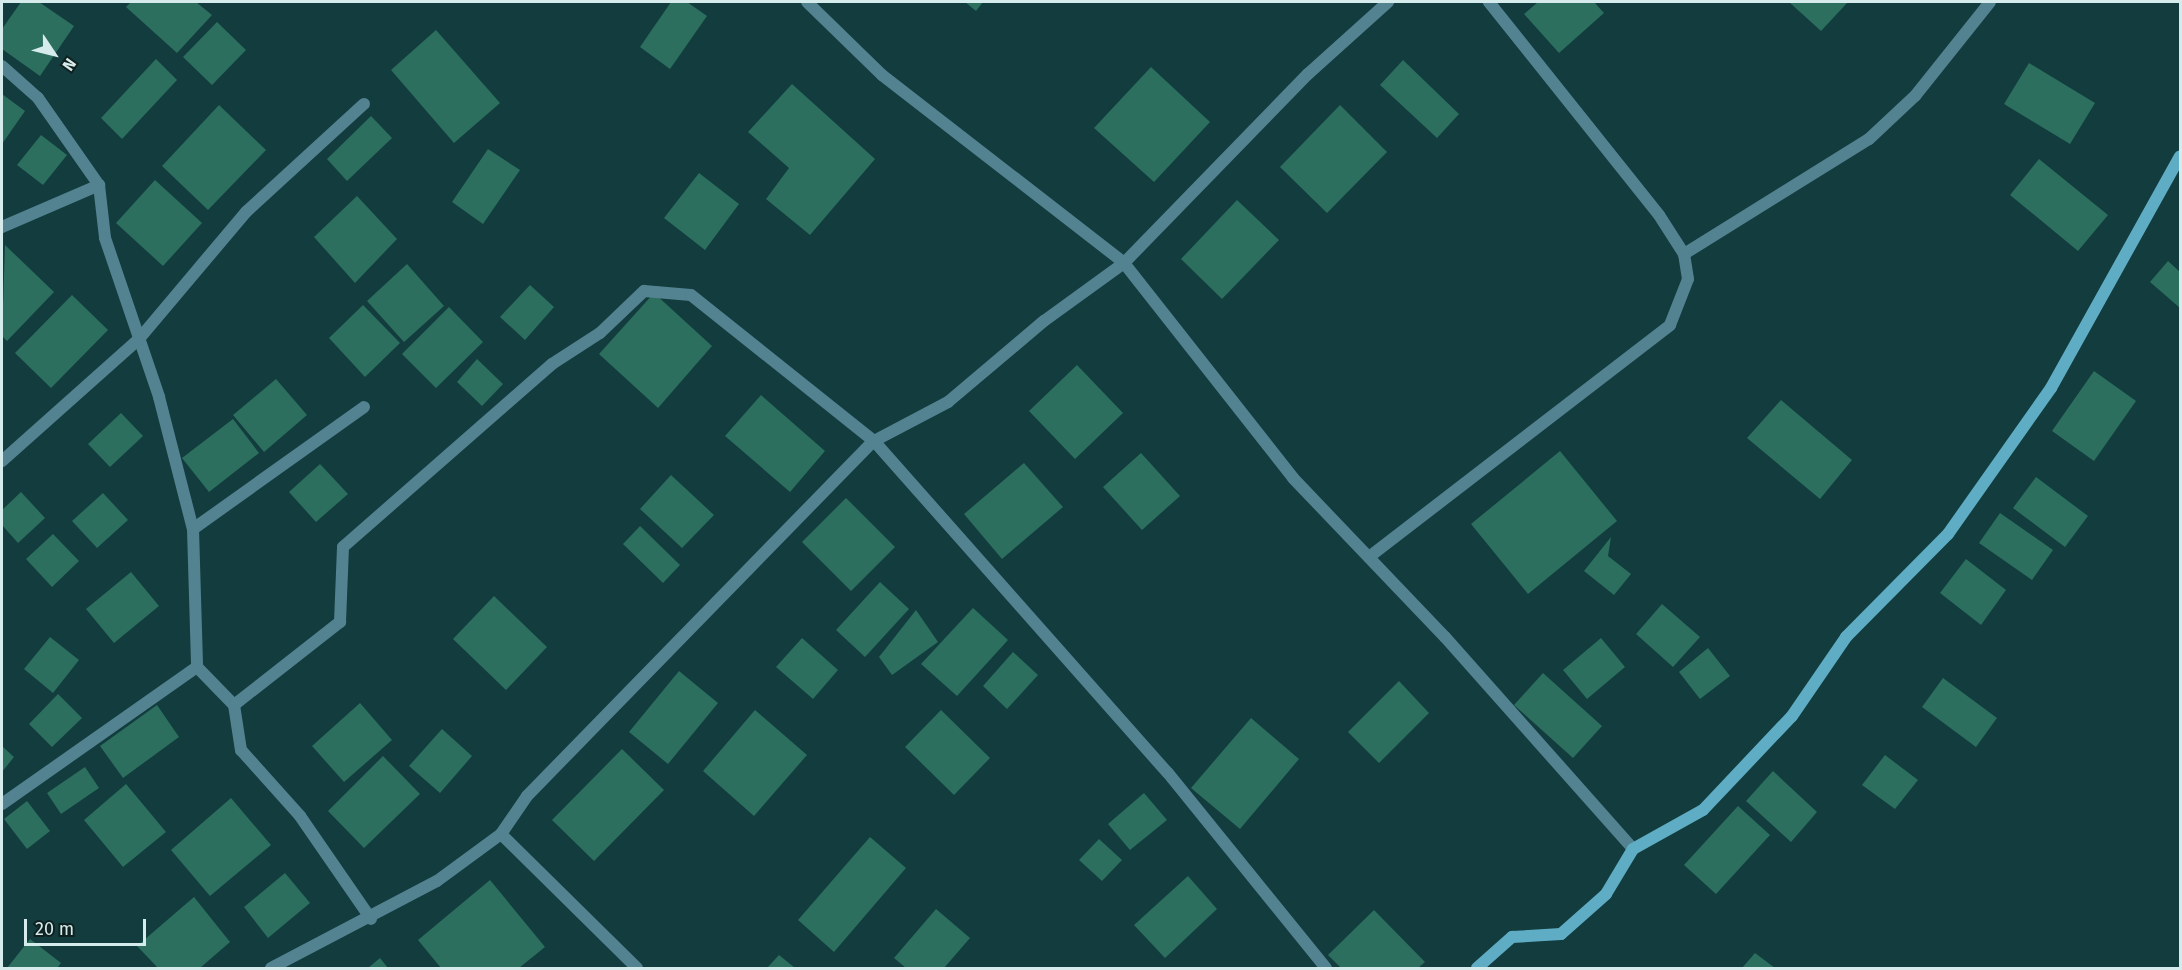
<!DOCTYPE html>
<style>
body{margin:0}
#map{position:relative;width:2182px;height:970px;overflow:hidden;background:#123c3d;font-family:"Fira Sans",sans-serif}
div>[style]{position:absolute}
.building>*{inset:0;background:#2c6f5e}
.street>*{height:12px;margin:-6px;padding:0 6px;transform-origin:6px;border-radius:6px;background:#538291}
.secondary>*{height:12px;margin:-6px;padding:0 6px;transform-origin:6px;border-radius:6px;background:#5fadc4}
span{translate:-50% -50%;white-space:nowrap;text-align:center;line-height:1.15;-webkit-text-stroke:6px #0f2020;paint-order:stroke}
.frame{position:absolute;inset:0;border:3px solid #d6ebeb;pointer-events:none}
.north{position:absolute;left:24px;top:24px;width:60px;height:60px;-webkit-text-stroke:4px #0f2020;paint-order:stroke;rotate:125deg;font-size:16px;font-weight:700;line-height:24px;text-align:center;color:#d6ebeb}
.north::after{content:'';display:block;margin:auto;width:21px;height:27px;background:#d6ebeb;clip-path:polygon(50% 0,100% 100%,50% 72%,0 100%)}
.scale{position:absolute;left:24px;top:919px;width:122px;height:27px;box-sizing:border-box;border:3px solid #d6ebeb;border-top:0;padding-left:8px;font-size:18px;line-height:21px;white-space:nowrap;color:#d6ebeb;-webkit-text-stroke:4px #0f2020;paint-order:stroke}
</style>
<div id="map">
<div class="building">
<div style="clip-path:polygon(21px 2px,39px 2px,74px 26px,40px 76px,2px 49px,2px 29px)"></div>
<div style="clip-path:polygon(131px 2px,196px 2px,212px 15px,177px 53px,126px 7px)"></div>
<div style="clip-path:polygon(671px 2px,687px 2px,707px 16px,670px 69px,640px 47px)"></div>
<div style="clip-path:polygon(965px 2px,983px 2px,976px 11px)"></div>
<div style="clip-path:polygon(1538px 2px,1594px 2px,1604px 13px,1559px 53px,1524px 14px)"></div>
<div style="clip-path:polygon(1789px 2px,1848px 2px,1821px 31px)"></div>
<div style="clip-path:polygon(217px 22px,246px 50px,212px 85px,183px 57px)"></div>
<div style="clip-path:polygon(436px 30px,500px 103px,454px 143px,391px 70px)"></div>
<div style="clip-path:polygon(156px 59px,177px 80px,122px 139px,101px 118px)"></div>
<div style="clip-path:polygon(1403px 60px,1459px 114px,1437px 138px,1380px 85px)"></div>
<div style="clip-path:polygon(2029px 63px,2095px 103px,2070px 144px,2004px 104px)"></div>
<div style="clip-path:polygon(1151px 67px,1210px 122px,1154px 182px,1094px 128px)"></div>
<div style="clip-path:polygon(792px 84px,875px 159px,810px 235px,766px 199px,789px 168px,748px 132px)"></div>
<div style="clip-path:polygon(2px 94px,25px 111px,2px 144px)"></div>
<div style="clip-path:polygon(219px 105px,266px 150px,208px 210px,162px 166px)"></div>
<div style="clip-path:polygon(1340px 105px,1387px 152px,1327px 213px,1280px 167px)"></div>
<div style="clip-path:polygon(371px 116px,392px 138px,347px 181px,327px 159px)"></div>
<div style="clip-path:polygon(41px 135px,67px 155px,43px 185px,17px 165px)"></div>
<div style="clip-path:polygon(488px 149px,520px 170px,483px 224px,452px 202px)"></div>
<div style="clip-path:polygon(2039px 159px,2108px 215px,2078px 251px,2010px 195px)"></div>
<div style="clip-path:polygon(699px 173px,739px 204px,705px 250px,664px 218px)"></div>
<div style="clip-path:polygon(155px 180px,202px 223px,163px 266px,116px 223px)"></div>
<div style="clip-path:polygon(357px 196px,397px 239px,355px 283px,314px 237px)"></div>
<div style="clip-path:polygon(1237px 200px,1279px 240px,1222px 299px,1181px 259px)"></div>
<div style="clip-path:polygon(5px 245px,54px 292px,7px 341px,2px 336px)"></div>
<div style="clip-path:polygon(2168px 261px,2180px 272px,2180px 308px,2150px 282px)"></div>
<div style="clip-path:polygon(407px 264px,444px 306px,404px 342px,367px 301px)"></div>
<div style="clip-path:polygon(530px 285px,554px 307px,525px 340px,500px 317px)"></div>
<div style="clip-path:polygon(654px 293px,712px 346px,658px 408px,599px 354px)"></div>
<div style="clip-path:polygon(72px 295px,108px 330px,51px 388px,15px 353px)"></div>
<div style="clip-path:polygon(363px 305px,400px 343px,365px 377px,329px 338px)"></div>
<div style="clip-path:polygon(449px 307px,483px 342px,436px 388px,402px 354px)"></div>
<div style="clip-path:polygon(477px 359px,503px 384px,482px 406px,457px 382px)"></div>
<div style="clip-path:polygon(1077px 365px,1123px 413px,1075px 459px,1029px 411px)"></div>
<div style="clip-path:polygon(2094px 371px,2136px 401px,2094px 461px,2052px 431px)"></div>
<div style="clip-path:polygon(276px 379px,307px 415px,264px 452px,233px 415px)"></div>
<div style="clip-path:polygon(761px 395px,825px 451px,790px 492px,725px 436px)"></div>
<div style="clip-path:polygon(1781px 400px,1852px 460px,1820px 499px,1747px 438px)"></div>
<div style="clip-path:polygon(121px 413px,143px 436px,110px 467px,88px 444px)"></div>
<div style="clip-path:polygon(233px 419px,259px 453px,209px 492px,182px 458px)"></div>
<div style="clip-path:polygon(1560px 451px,1617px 521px,1528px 594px,1471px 524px)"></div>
<div style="clip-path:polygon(1141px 453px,1180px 496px,1142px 530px,1103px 487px)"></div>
<div style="clip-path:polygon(1024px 463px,1063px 507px,1002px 559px,964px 514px)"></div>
<div style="clip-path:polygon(320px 464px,348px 494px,316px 522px,289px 492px)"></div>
<div style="clip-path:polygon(671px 475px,714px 515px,682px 548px,640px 509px)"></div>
<div style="clip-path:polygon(2036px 477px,2088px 516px,2065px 547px,2013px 508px)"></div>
<div style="clip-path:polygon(21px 492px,45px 518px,18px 543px,2px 525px,2px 510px)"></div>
<div style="clip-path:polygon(103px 493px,128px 520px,97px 548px,72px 521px)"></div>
<div style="clip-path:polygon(846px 498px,895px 547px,851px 591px,802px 542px)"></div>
<div style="clip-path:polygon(2000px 513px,2053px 550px,2032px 580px,1979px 543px)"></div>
<div style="clip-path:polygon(640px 526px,680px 565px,663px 583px,623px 544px)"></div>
<div style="clip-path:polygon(53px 534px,79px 561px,52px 587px,26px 559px)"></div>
<div style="clip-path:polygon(1611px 537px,1608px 556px,1631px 574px,1614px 595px,1584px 571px)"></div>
<div style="clip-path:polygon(1966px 559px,2006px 590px,1981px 625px,1940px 593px)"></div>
<div style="clip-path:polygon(131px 572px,159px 606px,114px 643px,86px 609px)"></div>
<div style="clip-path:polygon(880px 582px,909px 609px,865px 657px,836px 630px)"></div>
<div style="clip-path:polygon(494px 596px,547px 647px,506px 690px,453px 639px)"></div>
<div style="clip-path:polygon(1662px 604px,1700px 637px,1673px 667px,1636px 634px)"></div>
<div style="clip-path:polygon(973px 608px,1008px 640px,957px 696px,921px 664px)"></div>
<div style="clip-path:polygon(916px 610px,938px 642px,892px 675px,879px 657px)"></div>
<div style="clip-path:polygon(50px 637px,79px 660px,53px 693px,24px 669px)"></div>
<div style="clip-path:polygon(802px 638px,838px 670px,813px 699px,776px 667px)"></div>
<div style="clip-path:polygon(1601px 638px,1625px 667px,1587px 699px,1563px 670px)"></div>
<div style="clip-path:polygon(1708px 648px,1730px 676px,1700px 699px,1679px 672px)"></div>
<div style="clip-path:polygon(1013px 652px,1038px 675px,1007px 709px,983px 686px)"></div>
<div style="clip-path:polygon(679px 671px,718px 703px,668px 764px,629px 732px)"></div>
<div style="clip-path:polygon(1543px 673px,1602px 726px,1573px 758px,1514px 705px)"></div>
<div style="clip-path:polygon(1943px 678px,1997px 718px,1976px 747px,1922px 707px)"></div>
<div style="clip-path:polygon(1399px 681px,1429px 713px,1379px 763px,1348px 732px)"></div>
<div style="clip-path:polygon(58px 694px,82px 718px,52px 747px,29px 724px)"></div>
<div style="clip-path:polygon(360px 703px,392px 740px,344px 782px,312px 746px)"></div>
<div style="clip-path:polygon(157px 705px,179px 737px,123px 778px,100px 746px)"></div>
<div style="clip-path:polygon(755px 710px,807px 755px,754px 816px,703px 771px)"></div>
<div style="clip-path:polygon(941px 710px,990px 758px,954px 795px,905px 747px)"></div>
<div style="clip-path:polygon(1251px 718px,1299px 759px,1240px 829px,1191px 788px)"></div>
<div style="clip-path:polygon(442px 729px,472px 756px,440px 793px,409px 766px)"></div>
<div style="clip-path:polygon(2px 746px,14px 757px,2px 772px)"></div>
<div style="clip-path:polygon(622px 749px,664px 790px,594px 861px,552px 820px)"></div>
<div style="clip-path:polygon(1885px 755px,1918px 780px,1895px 809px,1862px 785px)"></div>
<div style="clip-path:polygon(383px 756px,420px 794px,364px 848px,328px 811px)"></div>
<div style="clip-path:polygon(85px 767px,99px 788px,61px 814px,47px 793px)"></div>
<div style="clip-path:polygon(1773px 771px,1817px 812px,1791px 842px,1746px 801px)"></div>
<div style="clip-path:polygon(126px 784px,166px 832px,123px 867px,84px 820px)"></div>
<div style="clip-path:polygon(1144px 793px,1167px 820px,1130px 850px,1108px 824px)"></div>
<div style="clip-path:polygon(231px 798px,271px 845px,210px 896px,171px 850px)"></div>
<div style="clip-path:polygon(27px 801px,50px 831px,27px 849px,4px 819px)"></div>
<div style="clip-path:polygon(1738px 806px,1770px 835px,1716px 894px,1684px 865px)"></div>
<div style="clip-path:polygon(870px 837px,906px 868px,834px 952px,798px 920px)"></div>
<div style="clip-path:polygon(1099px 839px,1122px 860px,1102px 881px,1079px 860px)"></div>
<div style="clip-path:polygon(285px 873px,310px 903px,268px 938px,244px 907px)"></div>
<div style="clip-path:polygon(1188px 876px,1217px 909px,1165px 958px,1134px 925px)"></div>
<div style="clip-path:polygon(490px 880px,545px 947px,519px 968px,441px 968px,418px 940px)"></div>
<div style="clip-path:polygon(194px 897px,230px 942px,200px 968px,158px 968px,137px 946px)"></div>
<div style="clip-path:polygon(936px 909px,970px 938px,944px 968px,906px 968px,894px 958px)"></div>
<div style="clip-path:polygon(1374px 910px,1425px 962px,1418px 968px,1341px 968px,1328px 955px)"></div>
<div style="clip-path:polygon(30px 939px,61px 963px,57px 968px,7px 968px)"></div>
<div style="clip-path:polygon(1755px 953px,1775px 968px,1742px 968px)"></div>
<div style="clip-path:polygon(779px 955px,795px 968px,767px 968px)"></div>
<div style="clip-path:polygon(380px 958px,388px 968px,368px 968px)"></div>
</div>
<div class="street">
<div style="left:807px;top:2px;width:105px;rotate:44.2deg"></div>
<div style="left:882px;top:75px;width:306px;rotate:37.8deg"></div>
<div style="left:1124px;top:263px;width:273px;rotate:51.8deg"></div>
<div style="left:1293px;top:478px;width:220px;rotate:46.3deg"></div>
<div style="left:1445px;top:637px;width:283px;rotate:48.4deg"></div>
<div style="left:2px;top:66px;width:48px;rotate:41.6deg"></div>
<div style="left:38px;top:98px;width:106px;rotate:55deg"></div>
<div style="left:99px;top:185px;width:53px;rotate:83.5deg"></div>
<div style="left:105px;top:238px;width:168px;rotate:71.2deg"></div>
<div style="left:159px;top:397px;width:136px;rotate:75.6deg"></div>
<div style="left:193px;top:529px;width:138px;rotate:88.3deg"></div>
<div style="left:197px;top:667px;width:53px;rotate:45.8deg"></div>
<div style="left:234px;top:705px;width:46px;rotate:81.2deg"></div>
<div style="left:241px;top:750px;width:89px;rotate:48.2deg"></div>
<div style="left:300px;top:816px;width:125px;rotate:55.4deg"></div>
<div style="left:2px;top:227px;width:106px;rotate:-23.4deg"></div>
<div style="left:1684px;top:254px;width:218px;rotate:-31.9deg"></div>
<div style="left:1869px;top:139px;width:63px;rotate:-43.1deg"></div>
<div style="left:1915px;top:96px;width:120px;rotate:-51.4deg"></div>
<div style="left:2px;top:461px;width:183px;rotate:-41.7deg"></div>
<div style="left:139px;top:339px;width:166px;rotate:-49.9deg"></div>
<div style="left:246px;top:212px;width:160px;rotate:-42.5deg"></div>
<div style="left:193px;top:529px;width:210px;rotate:-35.5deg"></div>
<div style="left:1369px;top:557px;width:380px;rotate:-37.6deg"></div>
<div style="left:1670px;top:325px;width:49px;rotate:-68.6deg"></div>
<div style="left:1688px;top:279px;width:25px;rotate:-99deg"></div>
<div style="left:1684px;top:254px;width:46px;rotate:-122.7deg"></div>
<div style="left:1659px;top:215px;width:273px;rotate:-128.6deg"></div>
<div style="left:234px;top:705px;width:135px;rotate:-38.1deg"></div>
<div style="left:340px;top:622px;width:75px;rotate:-87.7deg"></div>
<div style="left:343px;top:547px;width:278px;rotate:-41.2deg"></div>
<div style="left:552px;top:364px;width:57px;rotate:-32.9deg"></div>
<div style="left:600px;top:333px;width:61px;rotate:-43.7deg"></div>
<div style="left:644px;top:291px;width:47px;rotate:4.9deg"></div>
<div style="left:691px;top:295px;width:234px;rotate:38.6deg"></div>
<div style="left:874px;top:441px;width:443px;rotate:48.5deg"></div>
<div style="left:1168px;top:773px;width:251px;rotate:51deg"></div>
<div style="left:2px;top:804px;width:238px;rotate:-35.1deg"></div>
<div style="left:501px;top:834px;width:191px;rotate:44.6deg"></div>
<div style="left:271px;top:968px;width:187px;rotate:-27.7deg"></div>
<div style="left:437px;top:881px;width:79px;rotate:-36.3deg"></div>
<div style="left:501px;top:834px;width:46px;rotate:-55.6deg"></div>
<div style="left:527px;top:796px;width:496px;rotate:-45.7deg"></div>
<div style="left:874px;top:441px;width:84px;rotate:-27.8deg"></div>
<div style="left:948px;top:402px;width:126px;rotate:-40.2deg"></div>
<div style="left:1044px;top:321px;width:99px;rotate:-35.9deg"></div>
<div style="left:1124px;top:263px;width:264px;rotate:-45.8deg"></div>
<div style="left:1308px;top:74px;width:108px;rotate:-42deg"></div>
</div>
<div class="secondary">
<div style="left:1477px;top:968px;width:47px;rotate:-41.5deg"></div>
<div style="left:1512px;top:937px;width:49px;rotate:-3.5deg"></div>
<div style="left:1561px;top:934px;width:60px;rotate:-41.6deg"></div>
<div style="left:1606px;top:894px;width:52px;rotate:-59deg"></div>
<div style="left:1633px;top:849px;width:80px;rotate:-29.1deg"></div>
<div style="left:1703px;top:810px;width:129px;rotate:-46.6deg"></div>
<div style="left:1792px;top:716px;width:96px;rotate:-55.6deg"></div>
<div style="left:1846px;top:637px;width:145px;rotate:-45.3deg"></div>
<div style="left:1948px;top:534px;width:179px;rotate:-54.8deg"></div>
<div style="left:2051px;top:388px;width:265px;rotate:-60.9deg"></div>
</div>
<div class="frame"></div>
<div class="north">N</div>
<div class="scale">20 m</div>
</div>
